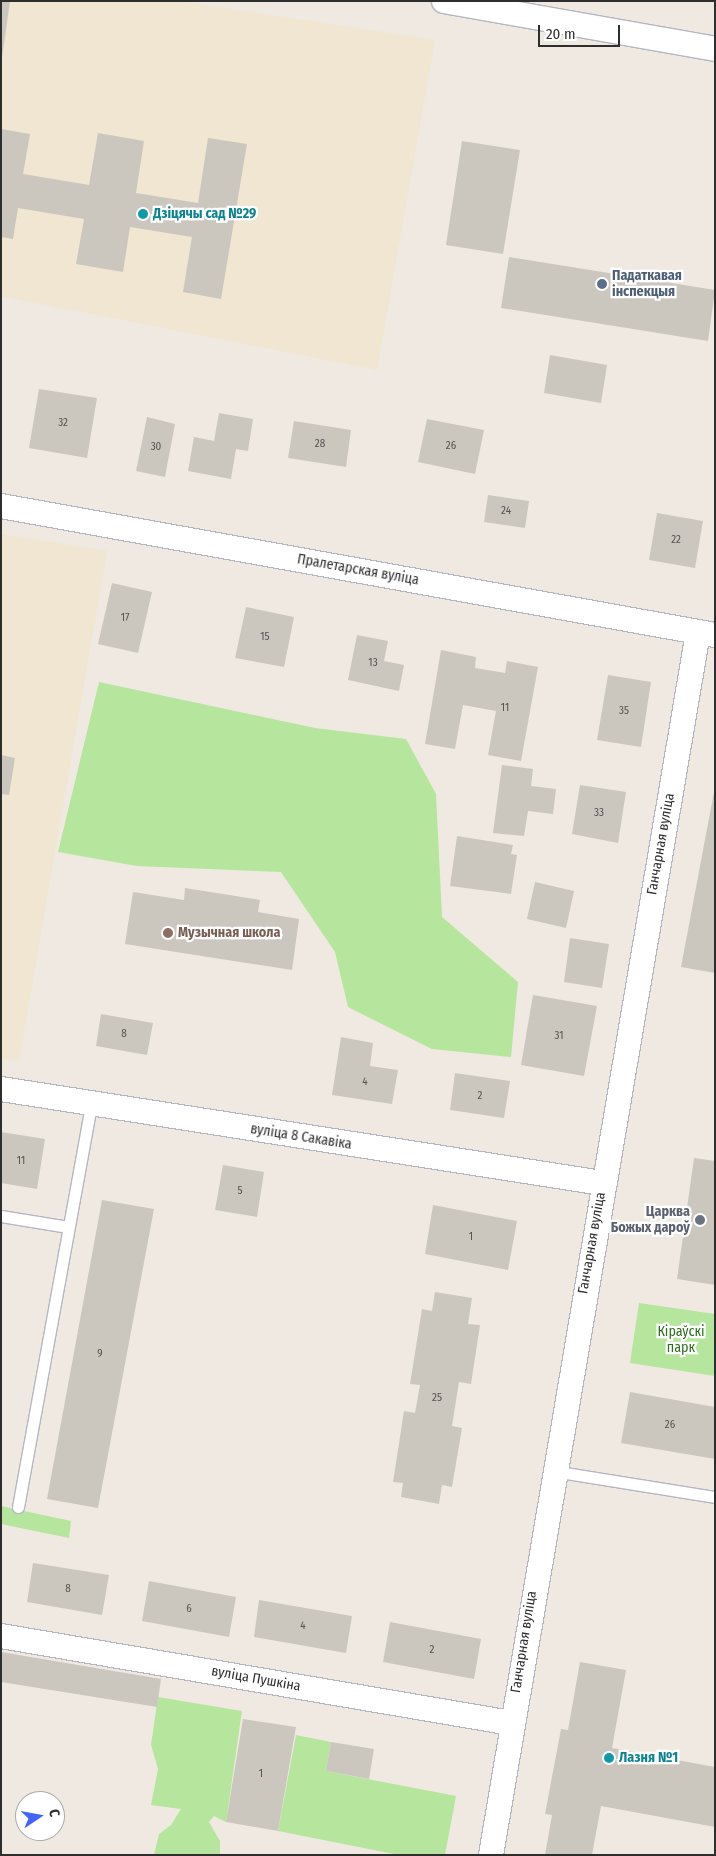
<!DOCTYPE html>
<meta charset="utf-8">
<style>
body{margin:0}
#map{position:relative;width:716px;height:1856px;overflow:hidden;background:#efe9e1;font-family:"Fira Sans Condensed",sans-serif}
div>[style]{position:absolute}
.education>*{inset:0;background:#f0e6d1}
.green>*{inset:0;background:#b6e59e}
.building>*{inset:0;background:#cbc7bf}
.roads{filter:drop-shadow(1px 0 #b4b7c1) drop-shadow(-1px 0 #b4b7c1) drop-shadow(0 1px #b4b7c1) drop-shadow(0 -1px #b4b7c1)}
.lane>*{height:11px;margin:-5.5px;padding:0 5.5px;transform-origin:5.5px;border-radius:5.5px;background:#fff}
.street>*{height:24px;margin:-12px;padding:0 12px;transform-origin:12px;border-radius:12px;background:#fff}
.dots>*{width:14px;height:14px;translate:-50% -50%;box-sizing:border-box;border:2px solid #fff;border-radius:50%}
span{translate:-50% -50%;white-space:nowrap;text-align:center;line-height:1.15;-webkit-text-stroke:4.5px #fff;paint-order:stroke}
.number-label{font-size:11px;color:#555452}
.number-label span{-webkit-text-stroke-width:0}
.culture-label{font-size:14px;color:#0d838f;font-weight:700}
.left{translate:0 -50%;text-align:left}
.service-label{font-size:14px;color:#4e5e75;font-weight:700}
.street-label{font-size:14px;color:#2e2e2e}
.education-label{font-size:14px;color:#785e54;font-weight:700}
.worship-label{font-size:14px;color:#5b616d;font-weight:700}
.right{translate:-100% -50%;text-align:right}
.park-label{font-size:14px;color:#2c6e1b}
.frame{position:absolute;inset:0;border:2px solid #2e2e2e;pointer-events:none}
.north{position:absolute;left:15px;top:1791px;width:50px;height:50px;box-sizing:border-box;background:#fff;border:1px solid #ababab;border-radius:50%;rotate:78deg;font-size:14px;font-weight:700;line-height:20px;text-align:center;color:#2e2e2e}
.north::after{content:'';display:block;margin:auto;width:18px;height:22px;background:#4264fb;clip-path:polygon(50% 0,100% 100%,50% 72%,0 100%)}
.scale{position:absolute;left:538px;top:25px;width:82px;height:22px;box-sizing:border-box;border:2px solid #2e2e2e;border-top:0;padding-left:6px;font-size:15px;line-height:18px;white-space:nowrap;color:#2e2e2e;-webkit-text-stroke:4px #fff;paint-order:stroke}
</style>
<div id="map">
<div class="education">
<div style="clip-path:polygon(10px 1px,178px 1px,435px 40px,377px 370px,1px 296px,1px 66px)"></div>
<div style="clip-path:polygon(1px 534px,107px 551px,19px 1061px,1px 1058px)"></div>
</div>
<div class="green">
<div style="clip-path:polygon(99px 682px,315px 728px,406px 739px,436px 794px,442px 917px,518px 982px,511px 1057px,432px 1049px,348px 1007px,335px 952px,281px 872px,137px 866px,58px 852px)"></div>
<div style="clip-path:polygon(639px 1303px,715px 1314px,715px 1376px,630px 1363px)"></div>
<div style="clip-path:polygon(1px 1506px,71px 1521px,69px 1538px,1px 1524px)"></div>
<div style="clip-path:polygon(158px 1697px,242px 1711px,226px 1822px,214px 1816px,209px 1822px,220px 1841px,220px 1855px,154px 1855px,159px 1834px,171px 1825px,181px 1809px,151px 1805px,158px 1769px,151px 1745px)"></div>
<div style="clip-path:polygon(296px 1735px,331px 1742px,326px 1771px,456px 1796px,445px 1855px,399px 1855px,278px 1831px)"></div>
</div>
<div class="building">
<div style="clip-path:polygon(1px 1px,10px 1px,2px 58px,1px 58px)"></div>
<div style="clip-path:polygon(1px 129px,30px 134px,23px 174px,89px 185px,98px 133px,144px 141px,136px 193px,198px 203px,208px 138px,247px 144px,221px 299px,183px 292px,192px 237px,130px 227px,123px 272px,76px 264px,84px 219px,18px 208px,13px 239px,1px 237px)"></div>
<div style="clip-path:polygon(462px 141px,520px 150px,503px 254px,446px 245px)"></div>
<div style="clip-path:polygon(509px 257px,715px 290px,708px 341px,501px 308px)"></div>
<div style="clip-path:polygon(550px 355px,607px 365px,601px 403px,544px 393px)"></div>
<div style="clip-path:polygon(39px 389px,97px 398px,87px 458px,29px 448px)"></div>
<div style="clip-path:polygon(219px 413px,253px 419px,248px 451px,236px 449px,231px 479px,188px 471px,194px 437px,214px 441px)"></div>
<div style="clip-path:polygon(147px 417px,175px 424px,165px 477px,136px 471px)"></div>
<div style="clip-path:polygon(427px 419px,484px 430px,475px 474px,418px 462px)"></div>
<div style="clip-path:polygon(294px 421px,351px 430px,346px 467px,288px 458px)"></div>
<div style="clip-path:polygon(488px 495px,529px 501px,525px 528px,484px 522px)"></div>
<div style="clip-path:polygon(657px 513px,703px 521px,695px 568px,649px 560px)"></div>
<div style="clip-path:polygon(112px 583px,152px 592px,138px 653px,98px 644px)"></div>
<div style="clip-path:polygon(246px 607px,294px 617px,284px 667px,235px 658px)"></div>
<div style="clip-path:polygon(357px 635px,388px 641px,384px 661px,404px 665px,399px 691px,348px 680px)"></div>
<div style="clip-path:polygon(441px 650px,476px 657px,475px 668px,505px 673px,507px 661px,538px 667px,521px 761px,488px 755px,496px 711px,463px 705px,455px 749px,425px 744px)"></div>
<div style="clip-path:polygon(608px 675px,651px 682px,641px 747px,597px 740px)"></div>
<div style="clip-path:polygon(1px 755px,15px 758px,9px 795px,1px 794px)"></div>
<div style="clip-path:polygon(502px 765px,533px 769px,531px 786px,556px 789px,553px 814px,528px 811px,524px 836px,493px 833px)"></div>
<div style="clip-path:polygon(580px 785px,626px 792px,618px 843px,572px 834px)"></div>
<div style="clip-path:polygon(714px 792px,715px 792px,715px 973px,681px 967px)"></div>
<div style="clip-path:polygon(457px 836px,513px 845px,511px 854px,517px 855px,511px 894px,450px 886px)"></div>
<div style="clip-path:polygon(535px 882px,574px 891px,566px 928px,527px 919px)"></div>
<div style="clip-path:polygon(185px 888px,260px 900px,258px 912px,299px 919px,292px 970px,125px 944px,133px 892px,184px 900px)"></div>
<div style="clip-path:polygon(570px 938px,609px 944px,602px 988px,564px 982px)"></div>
<div style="clip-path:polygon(533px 995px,597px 1006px,584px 1076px,521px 1065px)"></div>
<div style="clip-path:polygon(101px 1014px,153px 1023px,147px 1055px,96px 1046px)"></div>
<div style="clip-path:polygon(341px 1037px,373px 1043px,370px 1066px,398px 1070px,392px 1104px,332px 1095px)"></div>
<div style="clip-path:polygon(455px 1073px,510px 1081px,504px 1118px,450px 1110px)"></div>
<div style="clip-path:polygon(1px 1132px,45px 1139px,37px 1189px,1px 1183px)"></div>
<div style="clip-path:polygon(694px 1158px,715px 1161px,715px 1285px,677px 1279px)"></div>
<div style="clip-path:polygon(223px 1165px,264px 1172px,257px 1217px,215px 1210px)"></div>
<div style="clip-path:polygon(102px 1200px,154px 1209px,98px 1508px,47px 1499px)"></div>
<div style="clip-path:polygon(433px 1205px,517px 1221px,508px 1270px,425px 1254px)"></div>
<div style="clip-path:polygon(435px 1292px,472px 1298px,468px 1324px,480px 1325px,471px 1384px,459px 1382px,452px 1426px,462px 1428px,452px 1487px,442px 1485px,439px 1504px,401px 1497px,403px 1483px,393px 1482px,404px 1411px,415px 1413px,420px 1385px,410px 1384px,422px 1309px,432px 1311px)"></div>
<div style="clip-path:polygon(630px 1392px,715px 1407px,715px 1459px,621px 1443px)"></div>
<div style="clip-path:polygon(33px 1563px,109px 1575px,102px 1615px,27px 1602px)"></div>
<div style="clip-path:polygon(149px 1581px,236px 1597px,229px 1637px,142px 1621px)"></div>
<div style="clip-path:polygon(259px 1600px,352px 1616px,346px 1653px,254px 1637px)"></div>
<div style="clip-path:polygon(390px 1622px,481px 1639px,474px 1679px,383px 1662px)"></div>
<div style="clip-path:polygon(1px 1652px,161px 1679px,157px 1707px,1px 1682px)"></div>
<div style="clip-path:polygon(580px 1662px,626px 1670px,612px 1748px,715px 1767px,715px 1827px,601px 1806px,592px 1855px,545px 1855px,552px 1815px,545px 1814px,561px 1729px,568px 1730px)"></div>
<div style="clip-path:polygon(243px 1719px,296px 1727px,278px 1831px,226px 1822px)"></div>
<div style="clip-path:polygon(331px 1742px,374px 1749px,369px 1779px,326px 1771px)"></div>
</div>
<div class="roads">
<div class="lane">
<div style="left:1px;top:1216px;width:68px;rotate:9.3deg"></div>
<div style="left:553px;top:1471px;width:164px;rotate:9.1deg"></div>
<div style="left:18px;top:1507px;width:409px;rotate:-79.7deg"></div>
</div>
<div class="street">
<div style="left:444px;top:1px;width:275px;rotate:10deg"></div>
<div style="left:1px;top:506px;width:726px;rotate:10.24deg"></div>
<div style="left:1px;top:1089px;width:608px;rotate:8.89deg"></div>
<div style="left:1px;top:1636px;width:517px;rotate:9.68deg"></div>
<div style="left:491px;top:1855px;width:1240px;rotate:-80.39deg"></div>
</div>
</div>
<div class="dots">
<div style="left:143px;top:214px;background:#0f9aa8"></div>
<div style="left:602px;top:284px;background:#5c6f8a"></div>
<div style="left:168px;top:933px;background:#8d6e63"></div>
<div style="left:700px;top:1220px;background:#6b7280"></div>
<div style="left:609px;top:1758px;background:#0f9aa8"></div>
</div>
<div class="number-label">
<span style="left:63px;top:423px">32</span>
<span style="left:320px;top:444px">28</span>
<span style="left:451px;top:446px">26</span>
<span style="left:156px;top:447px">30</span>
<span style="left:506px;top:511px">24</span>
<span style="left:676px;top:540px">22</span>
<span style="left:125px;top:618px">17</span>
<span style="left:265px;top:637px">15</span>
<span style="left:373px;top:663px">13</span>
<span style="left:505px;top:708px">11</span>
<span style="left:624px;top:711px">35</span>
<span style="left:599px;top:813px">33</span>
<span style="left:124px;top:1034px">8</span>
<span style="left:559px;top:1036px">31</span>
<span style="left:365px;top:1082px">4</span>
<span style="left:480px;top:1096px">2</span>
<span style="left:21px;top:1161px">11</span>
<span style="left:240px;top:1191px">5</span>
<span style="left:471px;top:1237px">1</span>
<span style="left:100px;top:1354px">9</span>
<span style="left:437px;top:1398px">25</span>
<span style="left:670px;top:1425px">26</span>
<span style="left:68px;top:1589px">8</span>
<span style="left:189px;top:1609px">6</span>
<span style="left:303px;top:1626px">4</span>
<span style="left:432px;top:1650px">2</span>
<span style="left:261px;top:1774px">1</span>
</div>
<div class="culture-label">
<span class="left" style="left:153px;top:214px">Дзіцячы сад №29</span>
<span class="left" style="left:619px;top:1758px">Лазня №1</span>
</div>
<div class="service-label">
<span class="left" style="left:612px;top:284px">Падаткавая<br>інспекцыя</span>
</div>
<div class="street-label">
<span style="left:358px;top:570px;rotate:10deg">Пралетарская вуліца</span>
<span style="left:661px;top:844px;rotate:-80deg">Ганчарная вуліца</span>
<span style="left:301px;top:1137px;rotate:9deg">вуліца 8 Сакавіка</span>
<span style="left:592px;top:1243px;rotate:-80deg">Ганчарная вуліца</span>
<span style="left:524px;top:1642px;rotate:-81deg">Ганчарная вуліца</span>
<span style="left:256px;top:1679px;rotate:10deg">вуліца Пушкіна</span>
</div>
<div class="education-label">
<span class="left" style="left:178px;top:933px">Музычная школа</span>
</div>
<div class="worship-label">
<span class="right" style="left:690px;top:1220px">Царква<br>Божых дароў</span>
</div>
<div class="park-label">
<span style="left:681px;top:1340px">Кіраўскі<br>парк</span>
</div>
<div class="frame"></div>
<div class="north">С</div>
<div class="scale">20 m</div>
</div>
